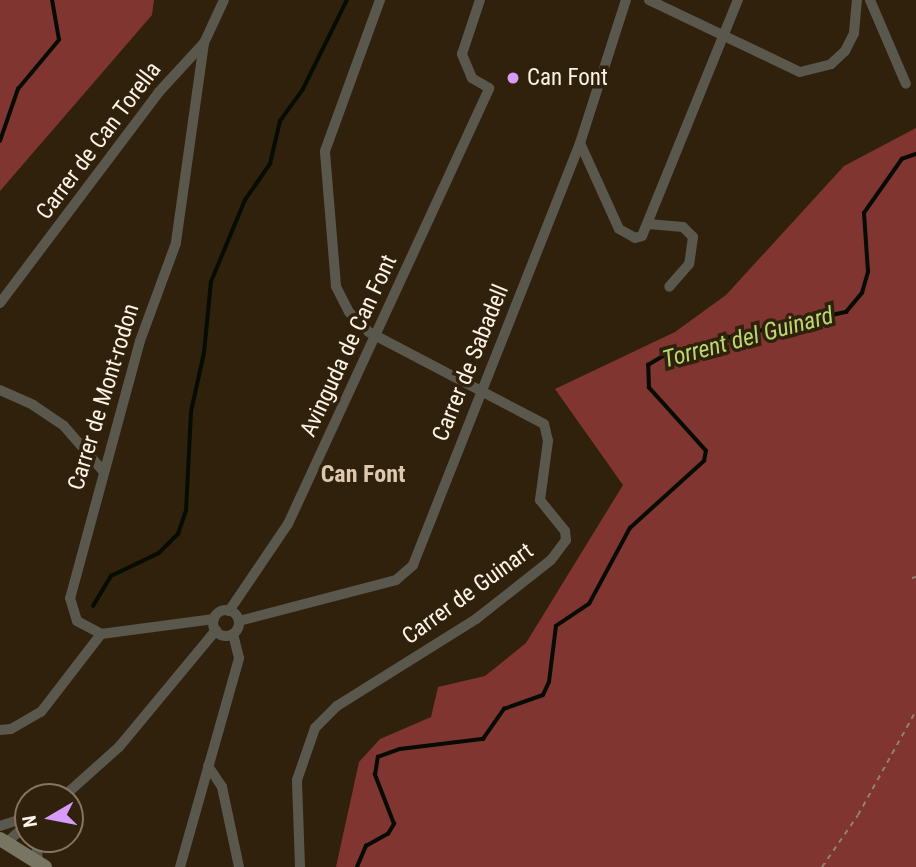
<!DOCTYPE html>
<style>
body{margin:0}
#map{position:relative;width:916px;height:867px;overflow:hidden;background:#30210c;font-family:"Roboto Condensed",sans-serif}
div>[style]{position:absolute}
.forest>*{inset:0;background:#803530}
.stream>*{height:3.5px;margin:-1.75px;padding:0 1.75px;transform-origin:1.75px;border-radius:1.75px;background:#070c00}
.path>*{height:2px;margin-top:-1px;transform-origin:0;background:repeating-linear-gradient(90deg,#8f8271 0 5px,transparent 0 10px)}
.street>*{height:10px;margin:-5px;padding:0 5px;transform-origin:5px;border-radius:5px;background:#5a584d}
.street>.ring{margin:-5px;padding:0;box-sizing:content-box;background:none;border:10px solid #5a584d;border-radius:50%}
.secondary>*{height:14px;margin:-7px;padding:0 7px;transform-origin:7px;border-radius:7px;background:#787562}
.dots>*{width:19px;height:19px;translate:-50% -50%;box-sizing:border-box;border:4px solid #30210c;border-radius:50%}
span{translate:-50% -50%;white-space:nowrap;text-align:center;line-height:1.15;-webkit-text-stroke:7px #30210c;paint-order:stroke}
.poi-label{font-size:23px;color:#fdf3e6}
.left{translate:0 -50%;text-align:left}
.street-label{font-size:23px;color:#fdf3e6}
.water-label{font-size:24px;color:#b7d972;font-style:italic}
.neighbourhood-label{font-size:24px;color:#ddc9b0;font-weight:700}
.north{position:absolute;left:14px;top:783px;width:70px;height:70px;box-sizing:border-box;background:#30210c;border:2px solid #827563;border-radius:50%;rotate:260deg;font-size:19px;font-weight:700;line-height:28px;text-align:center;color:#fdf3e6}
.north::after{content:'';display:block;margin:auto;width:24px;height:32px;background:#d79bf9;clip-path:polygon(50% 0,100% 100%,50% 72%,0 100%)}
</style>
<div id="map">
<div class="forest">
<div style="clip-path:polygon(0 0,154px 0,152px 15px,0 191px)"></div>
<div style="clip-path:polygon(916px 128px,916px 867px,336px 867px,359px 762px,380px 739px,431px 717px,438px 687px,485px 676px,526px 643px,623px 485px,555px 389px,675px 332px,726px 295px,844px 166px)"></div>
</div>
<div class="stream">
<div style="left:0;top:141px;width:55px;rotate:-70.9deg"></div>
<div style="left:18px;top:89px;width:64px;rotate:-50.1deg"></div>
<div style="left:59px;top:40px;width:41px;rotate:-99.9deg"></div>
<div style="left:93px;top:606px;width:35px;rotate:-59deg"></div>
<div style="left:111px;top:576px;width:53px;rotate:-25.6deg"></div>
<div style="left:159px;top:553px;width:27px;rotate:-45deg"></div>
<div style="left:178px;top:534px;width:24px;rotate:-71deg"></div>
<div style="left:186px;top:511px;width:99px;rotate:-87.1deg"></div>
<div style="left:191px;top:412px;width:60px;rotate:-77.6deg"></div>
<div style="left:204px;top:353px;width:71px;rotate:-84.4deg"></div>
<div style="left:211px;top:282px;width:89px;rotate:-67.5deg"></div>
<div style="left:245px;top:200px;width:44px;rotate:-55.2deg"></div>
<div style="left:270px;top:164px;width:44px;rotate:-76.9deg"></div>
<div style="left:280px;top:121px;width:39px;rotate:-54deg"></div>
<div style="left:303px;top:89px;width:99px;rotate:-63.7deg"></div>
<div style="left:357px;top:867px;width:23px;rotate:-67deg"></div>
<div style="left:366px;top:846px;width:25px;rotate:-29deg"></div>
<div style="left:388px;top:834px;width:12px;rotate:-59deg"></div>
<div style="left:394px;top:824px;width:53px;rotate:-111.2deg"></div>
<div style="left:375px;top:775px;width:18px;rotate:-81deg"></div>
<div style="left:378px;top:757px;width:23px;rotate:-20deg"></div>
<div style="left:400px;top:749px;width:84px;rotate:-6.9deg"></div>
<div style="left:483px;top:739px;width:37px;rotate:-55deg"></div>
<div style="left:504px;top:709px;width:41px;rotate:-19.7deg"></div>
<div style="left:543px;top:695px;width:14px;rotate:-65deg"></div>
<div style="left:549px;top:682px;width:56px;rotate:-82.9deg"></div>
<div style="left:556px;top:626px;width:40px;rotate:-34deg"></div>
<div style="left:589px;top:604px;width:86px;rotate:-61.7deg"></div>
<div style="left:630px;top:528px;width:100px;rotate:-42.2deg"></div>
<div style="left:704px;top:461px;width:10px;rotate:-79deg"></div>
<div style="left:706px;top:451px;width:85px;rotate:-132.1deg"></div>
<div style="left:649px;top:388px;width:23px;rotate:-92deg"></div>
<div style="left:648px;top:365px;width:17px;rotate:-31deg"></div>
<div style="left:663px;top:356px;width:71px;rotate:-15.6deg"></div>
<div style="left:731px;top:337px;width:118px;rotate:-12.3deg"></div>
<div style="left:846px;top:312px;width:25px;rotate:-50deg"></div>
<div style="left:862px;top:293px;width:22px;rotate:-74deg"></div>
<div style="left:868px;top:272px;width:59px;rotate:-93.9deg"></div>
<div style="left:864px;top:213px;width:66px;rotate:-54.9deg"></div>
<div style="left:902px;top:159px;width:15px;rotate:-20deg"></div>
</div>
<div class="path">
<div style="left:912px;top:578px;width:4px;rotate:-14deg"></div>
<div style="left:822px;top:867px;width:63px;rotate:-55.3deg"></div>
<div style="left:858px;top:815px;width:119px;rotate:-60.9deg"></div>
</div>
<div class="street">
<div style="left:649px;top:0;width:167px;rotate:25.5deg"></div>
<div style="left:800px;top:72px;width:32px;rotate:-14deg"></div>
<div style="left:831px;top:64px;width:19px;rotate:-43deg"></div>
<div style="left:845px;top:51px;width:20px;rotate:-63deg"></div>
<div style="left:854px;top:33px;width:33px;rotate:-85deg"></div>
<div style="left:870px;top:0;width:91px;rotate:66.8deg"></div>
<div style="left:204px;top:43px;width:202px;rotate:98deg"></div>
<div style="left:176px;top:243px;width:104px;rotate:110.2deg"></div>
<div style="left:140px;top:341px;width:266px;rotate:105.2deg"></div>
<div style="left:70px;top:598px;width:24px;rotate:73deg"></div>
<div style="left:77px;top:621px;width:27px;rotate:28deg"></div>
<div style="left:101px;top:634px;width:114px;rotate:-7.6deg"></div>
<div style="left:580px;top:143px;width:94px;rotate:65.6deg"></div>
<div style="left:619px;top:229px;width:18px;rotate:29deg"></div>
<div style="left:635px;top:238px;width:7px;rotate:-16deg"></div>
<div style="left:642px;top:236px;width:255px;rotate:-67.9deg"></div>
<div style="left:648px;top:224px;width:35px;rotate:5deg"></div>
<div style="left:683px;top:227px;width:14px;rotate:45deg"></div>
<div style="left:693px;top:237px;width:27px;rotate:98deg"></div>
<div style="left:689px;top:264px;width:30px;rotate:131deg"></div>
<div style="left:0;top:303px;width:263px;rotate:-53deg"></div>
<div style="left:158px;top:93px;width:68px;rotate:-47.4deg"></div>
<div style="left:204px;top:43px;width:47px;rotate:-65.1deg"></div>
<div style="left:0;top:390px;width:36px;rotate:24deg"></div>
<div style="left:33px;top:405px;width:37px;rotate:34deg"></div>
<div style="left:64px;top:426px;width:60px;rotate:49.1deg"></div>
<div class="ring" style="left:213px;top:610px;width:16px;height:16px"></div>
<div style="left:229px;top:611px;width:105px;rotate:-55.9deg"></div>
<div style="left:288px;top:524px;width:480px;rotate:-65.2deg"></div>
<div style="left:489px;top:88px;width:20px;rotate:-150deg"></div>
<div style="left:472px;top:78px;width:26px;rotate:-113deg"></div>
<div style="left:462px;top:54px;width:57px;rotate:-71.6deg"></div>
<div style="left:239px;top:621px;width:162px;rotate:-14.6deg"></div>
<div style="left:396px;top:580px;width:23px;rotate:-41deg"></div>
<div style="left:413px;top:565px;width:454px;rotate:-68.4deg"></div>
<div style="left:580px;top:143px;width:150px;rotate:-72.2deg"></div>
<div style="left:0;top:730px;width:11px;rotate:-5deg"></div>
<div style="left:11px;top:729px;width:34px;rotate:-30deg"></div>
<div style="left:41px;top:712px;width:98px;rotate:-52.4deg"></div>
<div style="left:208px;top:766px;width:25px;rotate:56deg"></div>
<div style="left:222px;top:787px;width:82px;rotate:78deg"></div>
<div style="left:63px;top:797px;width:75px;rotate:-41.8deg"></div>
<div style="left:119px;top:747px;width:152px;rotate:-50.3deg"></div>
<div style="left:0;top:826px;width:29px;rotate:-18deg"></div>
<div style="left:36px;top:839px;width:21px;rotate:85deg"></div>
<div style="left:7px;top:842px;width:28px;rotate:-41deg"></div>
<div style="left:180px;top:867px;width:217px;rotate:-74.2deg"></div>
<div style="left:239px;top:658px;width:25px;rotate:-104deg"></div>
<div style="left:300px;top:867px;width:87px;rotate:-92deg"></div>
<div style="left:297px;top:780px;width:55px;rotate:-70.9deg"></div>
<div style="left:315px;top:728px;width:31px;rotate:-45deg"></div>
<div style="left:337px;top:706px;width:164px;rotate:-32deg"></div>
<div style="left:476px;top:619px;width:95px;rotate:-38.2deg"></div>
<div style="left:551px;top:560px;width:25px;rotate:-53deg"></div>
<div style="left:566px;top:540px;width:9px;rotate:-96deg"></div>
<div style="left:565px;top:531px;width:40px;rotate:-129deg"></div>
<div style="left:540px;top:500px;width:60px;rotate:-82.3deg"></div>
<div style="left:548px;top:441px;width:17px;rotate:-103deg"></div>
<div style="left:544px;top:424px;width:198px;rotate:-152.3deg"></div>
<div style="left:369px;top:332px;width:28px;rotate:-135deg"></div>
<div style="left:349px;top:312px;width:29px;rotate:-117deg"></div>
<div style="left:336px;top:286px;width:135px;rotate:-94.7deg"></div>
<div style="left:325px;top:151px;width:161px;rotate:-70deg"></div>
</div>
<div class="secondary">
<div style="left:0;top:839px;width:53px;rotate:31.9deg"></div>
</div>
<div class="dots">
<div style="left:513px;top:78px;background:#d79bf9"></div>
</div>
<div class="poi-label">
<span class="left" style="left:527px;top:78px">Can Font</span>
</div>
<div class="street-label">
<span style="left:99px;top:141px;rotate:-53deg">Carrer de Can Torella</span>
<span style="left:349px;top:346px;rotate:-65deg">Avinguda de Can Font</span>
<span style="left:471px;top:363px;rotate:-68deg">Carrer de Sabadell</span>
<span style="left:104px;top:397px;rotate:-73deg">Carrer de Mont-rodon</span>
<span style="left:468px;top:594px;rotate:-36deg">Carrer de Guinart</span>
</div>
<div class="water-label">
<span style="left:748px;top:338px;rotate:-15deg">Torrent del Guinard</span>
</div>
<div class="neighbourhood-label">
<span style="left:363px;top:475px">Can Font</span>
</div>
<div class="north">N</div>
</div>
